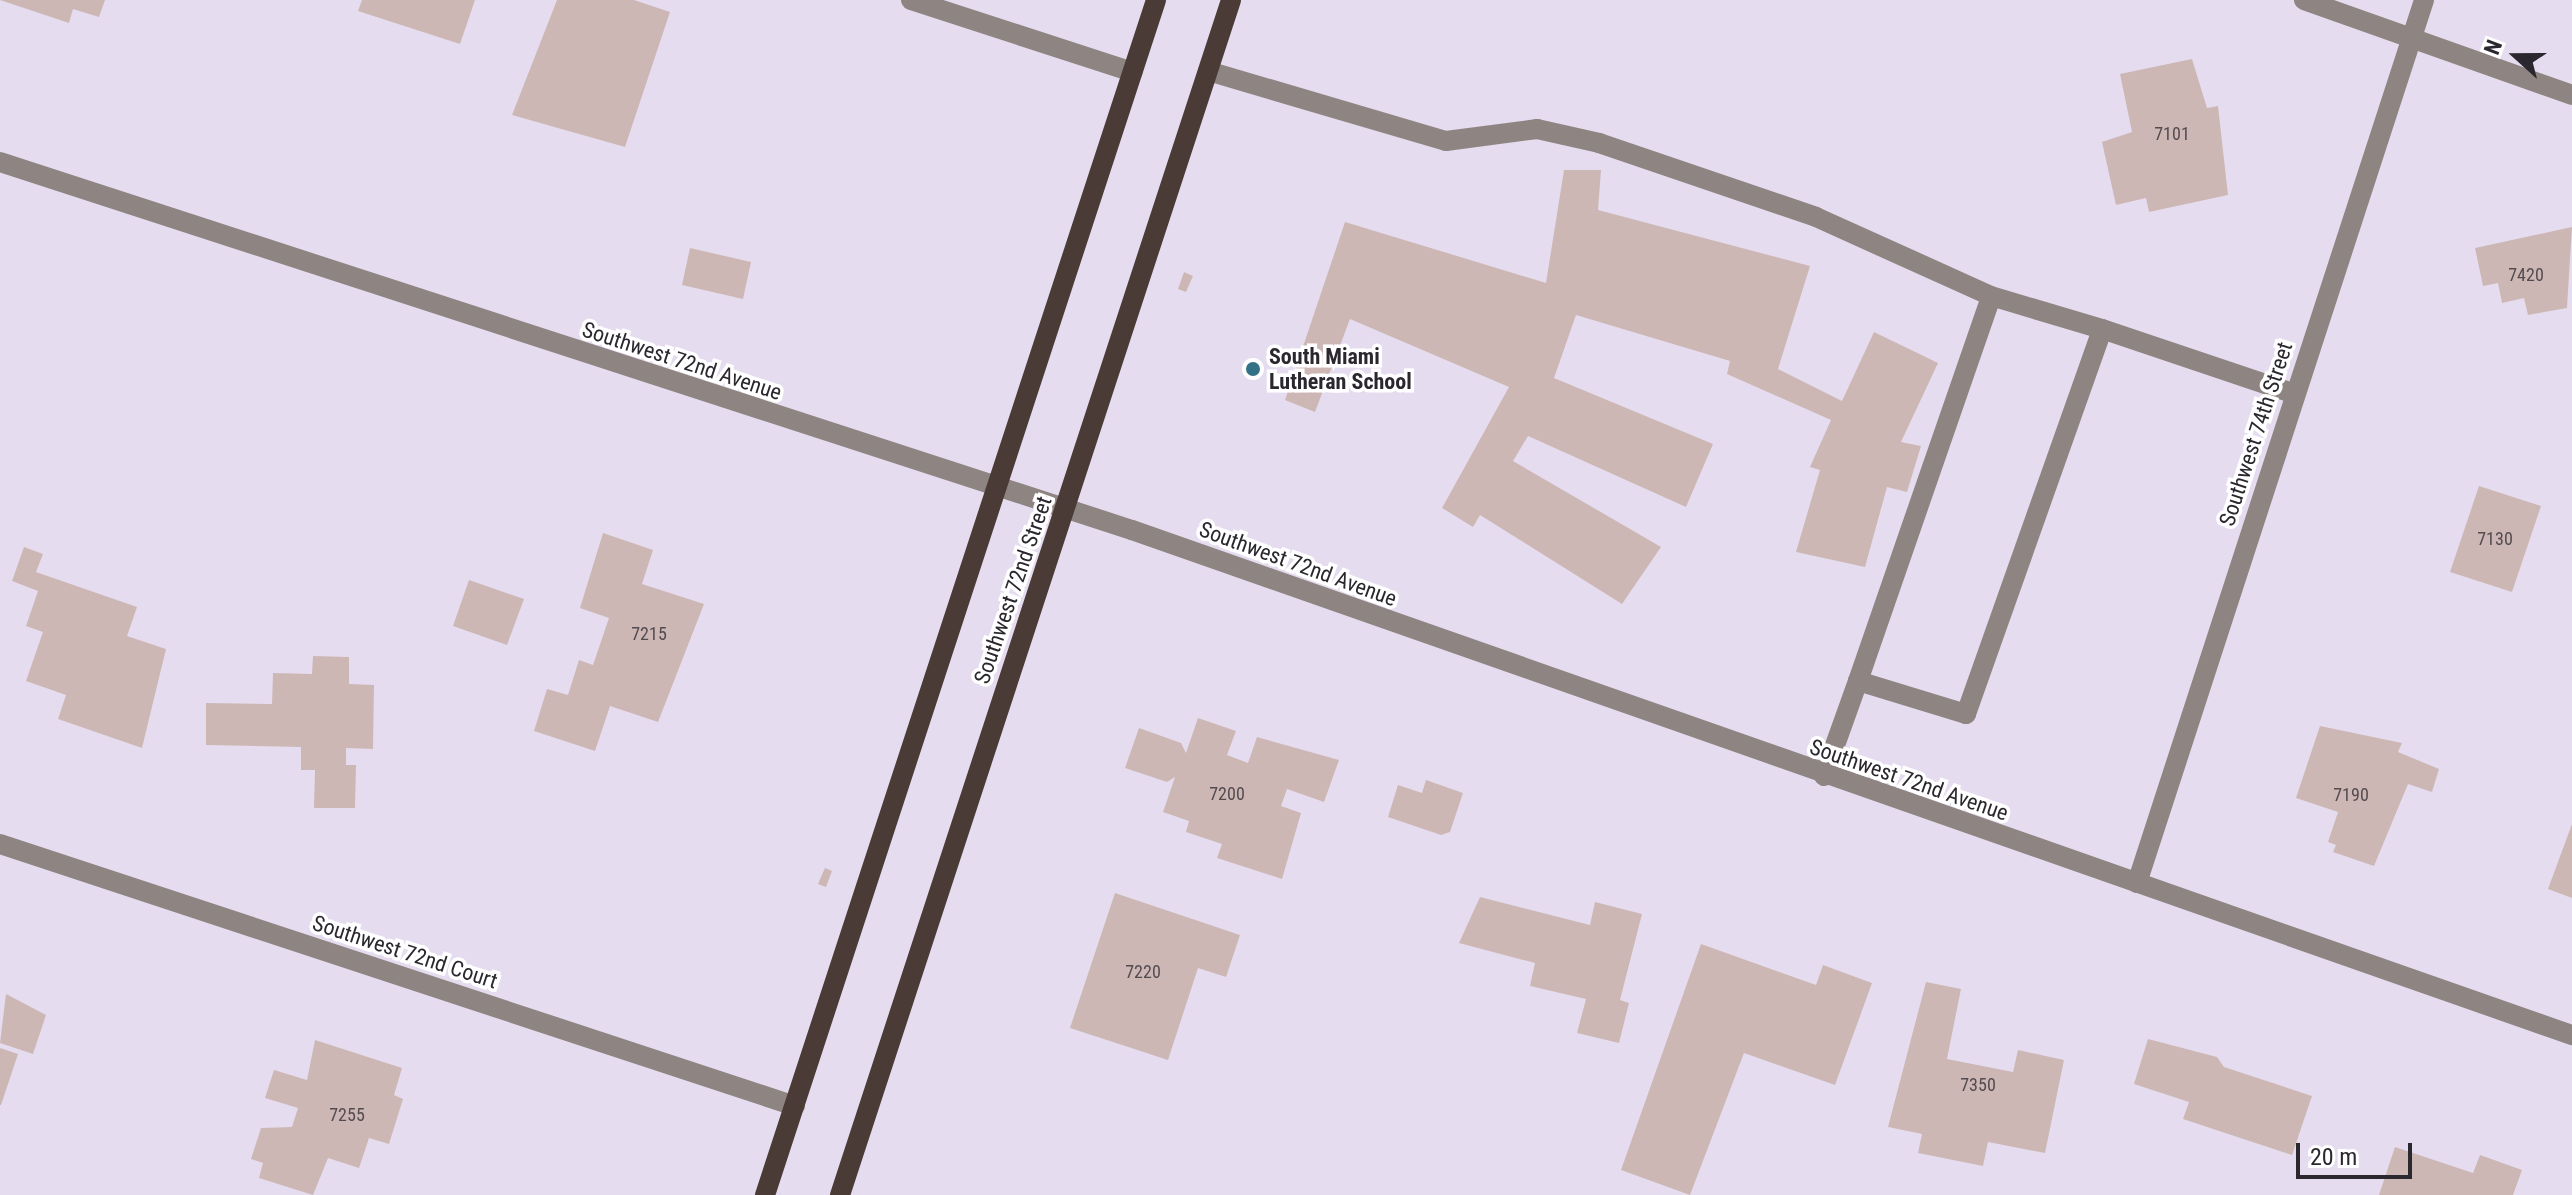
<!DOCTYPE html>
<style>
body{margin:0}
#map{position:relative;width:2572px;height:1195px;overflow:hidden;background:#e5ddef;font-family:"Roboto Condensed",sans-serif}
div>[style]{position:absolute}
.building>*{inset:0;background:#cdb7b5}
.minor>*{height:20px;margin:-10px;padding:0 10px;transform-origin:10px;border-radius:10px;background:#8e8582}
.major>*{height:20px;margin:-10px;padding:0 10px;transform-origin:10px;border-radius:10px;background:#4a3b37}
.dots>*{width:22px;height:22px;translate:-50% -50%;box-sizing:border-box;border:4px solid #fff;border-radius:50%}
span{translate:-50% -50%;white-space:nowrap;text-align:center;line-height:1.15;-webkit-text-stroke:7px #fff;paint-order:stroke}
.number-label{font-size:18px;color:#534b50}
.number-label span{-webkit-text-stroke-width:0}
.poi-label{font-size:22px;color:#2a272e;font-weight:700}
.left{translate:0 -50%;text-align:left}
.street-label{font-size:22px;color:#2a272e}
.north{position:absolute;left:2476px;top:16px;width:80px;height:80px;-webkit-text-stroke:6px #fff;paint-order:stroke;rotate:291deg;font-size:22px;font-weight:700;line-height:32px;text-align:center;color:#2a272e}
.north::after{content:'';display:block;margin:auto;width:28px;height:36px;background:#2a272e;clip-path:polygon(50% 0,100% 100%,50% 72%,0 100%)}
.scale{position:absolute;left:2296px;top:1143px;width:116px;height:36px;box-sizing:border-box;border:4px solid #2a272e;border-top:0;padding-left:10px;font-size:24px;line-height:28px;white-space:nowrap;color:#2a272e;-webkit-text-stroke:6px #fff;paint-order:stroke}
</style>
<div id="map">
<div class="building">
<div style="clip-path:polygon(0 0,105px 0,99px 17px,73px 9px,69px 23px)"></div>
<div style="clip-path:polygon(362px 0,475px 0,460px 44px,358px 11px)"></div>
<div style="clip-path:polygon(557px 0,634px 0,670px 12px,625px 147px,512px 115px)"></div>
<div style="clip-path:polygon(2192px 59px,2207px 108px,2218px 106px,2228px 195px,2149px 212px,2146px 198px,2116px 205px,2102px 142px,2132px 132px,2120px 74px)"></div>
<div style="clip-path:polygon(1564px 170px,1601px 170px,1598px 210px,1810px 266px,1778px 369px,1842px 401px,1874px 332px,1938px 363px,1901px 442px,1921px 446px,1907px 492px,1887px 487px,1865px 567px,1796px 552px,1820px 470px,1810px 467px,1831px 420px,1727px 374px,1730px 361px,1576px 315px,1554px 378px,1713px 444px,1686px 507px,1528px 436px,1513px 461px,1661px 547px,1622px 604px,1480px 515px,1473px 527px,1442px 508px,1509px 387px,1350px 319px,1315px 412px,1285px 400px,1345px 222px,1546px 283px)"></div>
<div style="clip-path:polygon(2572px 227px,2567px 308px,2528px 315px,2524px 298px,2502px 303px,2498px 283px,2483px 286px,2475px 248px)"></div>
<div style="clip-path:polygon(690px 248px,751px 262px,743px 299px,682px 285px)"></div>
<div style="clip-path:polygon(1184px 272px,1193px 276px,1186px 292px,1178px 289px)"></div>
<div style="clip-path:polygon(2479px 486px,2541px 506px,2512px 592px,2450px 572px)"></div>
<div style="clip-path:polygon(603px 533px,653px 550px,642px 584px,704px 604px,658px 722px,610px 706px,595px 751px,534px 731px,547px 689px,568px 695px,579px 660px,593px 665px,609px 618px,580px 608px)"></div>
<div style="clip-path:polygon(24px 547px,43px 554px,36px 572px,137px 607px,127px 636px,166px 649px,142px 748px,58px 719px,66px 695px,26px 681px,43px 632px,26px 626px,38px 591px,12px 581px)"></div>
<div style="clip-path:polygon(469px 580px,524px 599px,507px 645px,453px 626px)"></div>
<div style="clip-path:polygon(313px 656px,349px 657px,349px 684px,374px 685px,373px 749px,346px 748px,346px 765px,356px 765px,355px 808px,314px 808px,315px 770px,301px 770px,301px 747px,206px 745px,206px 703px,272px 704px,273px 673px,312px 674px)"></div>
<div style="clip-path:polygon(1198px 718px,1236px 731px,1227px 755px,1248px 763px,1257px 737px,1339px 760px,1324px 802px,1287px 789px,1281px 806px,1301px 813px,1282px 879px,1217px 858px,1222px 844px,1186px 832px,1189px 821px,1163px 812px,1175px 777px,1167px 782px,1125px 768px,1139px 728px,1181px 743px,1186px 753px)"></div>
<div style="clip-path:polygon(2320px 726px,2402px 743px,2398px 752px,2439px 769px,2432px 792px,2408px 784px,2374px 866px,2333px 852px,2336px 845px,2328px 842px,2338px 812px,2296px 798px)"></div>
<div style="clip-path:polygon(1426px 780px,1463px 793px,1450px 832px,1441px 835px,1388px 817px,1398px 785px,1422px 793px)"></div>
<div style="clip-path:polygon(2572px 824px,2572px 898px,2548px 889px)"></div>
<div style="clip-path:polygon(825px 868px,832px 871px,826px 887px,818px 884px)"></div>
<div style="clip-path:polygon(1115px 893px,1240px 935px,1226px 977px,1198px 968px,1168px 1060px,1070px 1028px)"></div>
<div style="clip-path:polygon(1480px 897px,1590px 925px,1595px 902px,1642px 914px,1620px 1000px,1629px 1003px,1619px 1043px,1577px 1033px,1586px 999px,1530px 986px,1535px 963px,1459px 943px)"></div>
<div style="clip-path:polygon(1701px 944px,1816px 985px,1823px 965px,1872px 983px,1835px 1085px,1744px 1053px,1690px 1195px,1621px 1170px)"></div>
<div style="clip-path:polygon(1926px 982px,1961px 989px,1947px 1059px,2013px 1072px,2018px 1050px,2064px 1060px,2045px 1153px,1988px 1142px,1983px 1166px,1918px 1153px,1922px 1134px,1888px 1127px)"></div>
<div style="clip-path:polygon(6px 994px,46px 1015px,33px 1054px,0 1043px)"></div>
<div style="clip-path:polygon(2148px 1039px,2217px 1057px,2224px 1067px,2312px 1096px,2292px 1155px,2183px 1119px,2189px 1102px,2134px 1084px)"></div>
<div style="clip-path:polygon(315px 1040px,402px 1068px,394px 1095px,403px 1099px,389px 1144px,369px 1138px,359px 1168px,328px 1158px,313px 1195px,259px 1178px,263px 1163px,251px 1159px,261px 1128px,292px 1127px,298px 1108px,265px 1098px,274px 1070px,307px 1080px)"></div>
<div style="clip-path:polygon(0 1048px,18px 1054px,1px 1105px,0 1105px)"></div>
<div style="clip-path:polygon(2395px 1147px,2473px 1173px,2480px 1155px,2522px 1170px,2513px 1195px,2379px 1195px)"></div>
</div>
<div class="minor">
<div style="left:911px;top:0;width:233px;rotate:18deg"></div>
<div style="left:2304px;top:0;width:284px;rotate:19.5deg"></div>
<div style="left:1208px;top:71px;width:248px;rotate:16.4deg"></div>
<div style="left:1446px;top:141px;width:92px;rotate:-7.5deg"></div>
<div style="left:1537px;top:129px;width:64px;rotate:12.7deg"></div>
<div style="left:1599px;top:143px;width:229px;rotate:18.8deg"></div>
<div style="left:1816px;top:217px;width:192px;rotate:24.3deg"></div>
<div style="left:1991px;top:296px;width:116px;rotate:16.6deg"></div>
<div style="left:0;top:162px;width:1190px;rotate:18.01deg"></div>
<div style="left:1132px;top:530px;width:1526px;rotate:19.33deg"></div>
<div style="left:1858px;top:681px;width:407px;rotate:-70.9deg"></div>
<div style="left:1824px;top:776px;width:101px;rotate:-70.3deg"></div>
<div style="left:1858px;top:681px;width:113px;rotate:17deg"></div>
<div style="left:1966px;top:714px;width:408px;rotate:-70.5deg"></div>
<div style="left:2102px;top:329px;width:204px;rotate:18.6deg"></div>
<div style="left:0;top:844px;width:837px;rotate:18.24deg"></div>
<div style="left:2137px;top:883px;width:928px;rotate:-71.99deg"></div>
</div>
<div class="major">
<div style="left:765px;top:1195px;width:1257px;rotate:-71.88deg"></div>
<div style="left:840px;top:1195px;width:1257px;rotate:-71.88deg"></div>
</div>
<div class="dots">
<div style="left:1253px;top:369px;background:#327186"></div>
</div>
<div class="number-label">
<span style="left:2172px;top:134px">7101</span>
<span style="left:2526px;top:275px">7420</span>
<span style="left:2495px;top:539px">7130</span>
<span style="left:649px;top:634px">7215</span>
<span style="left:1227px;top:794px">7200</span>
<span style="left:2351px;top:795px">7190</span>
<span style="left:1143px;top:972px">7220</span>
<span style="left:1978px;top:1085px">7350</span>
<span style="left:347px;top:1115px">7255</span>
</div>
<div class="poi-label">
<span class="left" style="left:1269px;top:369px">South Miami<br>Lutheran School</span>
</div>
<div class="street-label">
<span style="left:682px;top:361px;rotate:18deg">Southwest 72nd Avenue</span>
<span style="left:2256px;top:434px;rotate:-72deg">Southwest 74th Street</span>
<span style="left:1298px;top:564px;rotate:20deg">Southwest 72nd Avenue</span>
<span style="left:1013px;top:590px;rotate:-71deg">Southwest 72nd Street</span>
<span style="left:1909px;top:780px;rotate:19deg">Southwest 72nd Avenue</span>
<span style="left:405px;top:952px;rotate:18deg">Southwest 72nd Court</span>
</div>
<div class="north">N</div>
<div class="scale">20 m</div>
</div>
